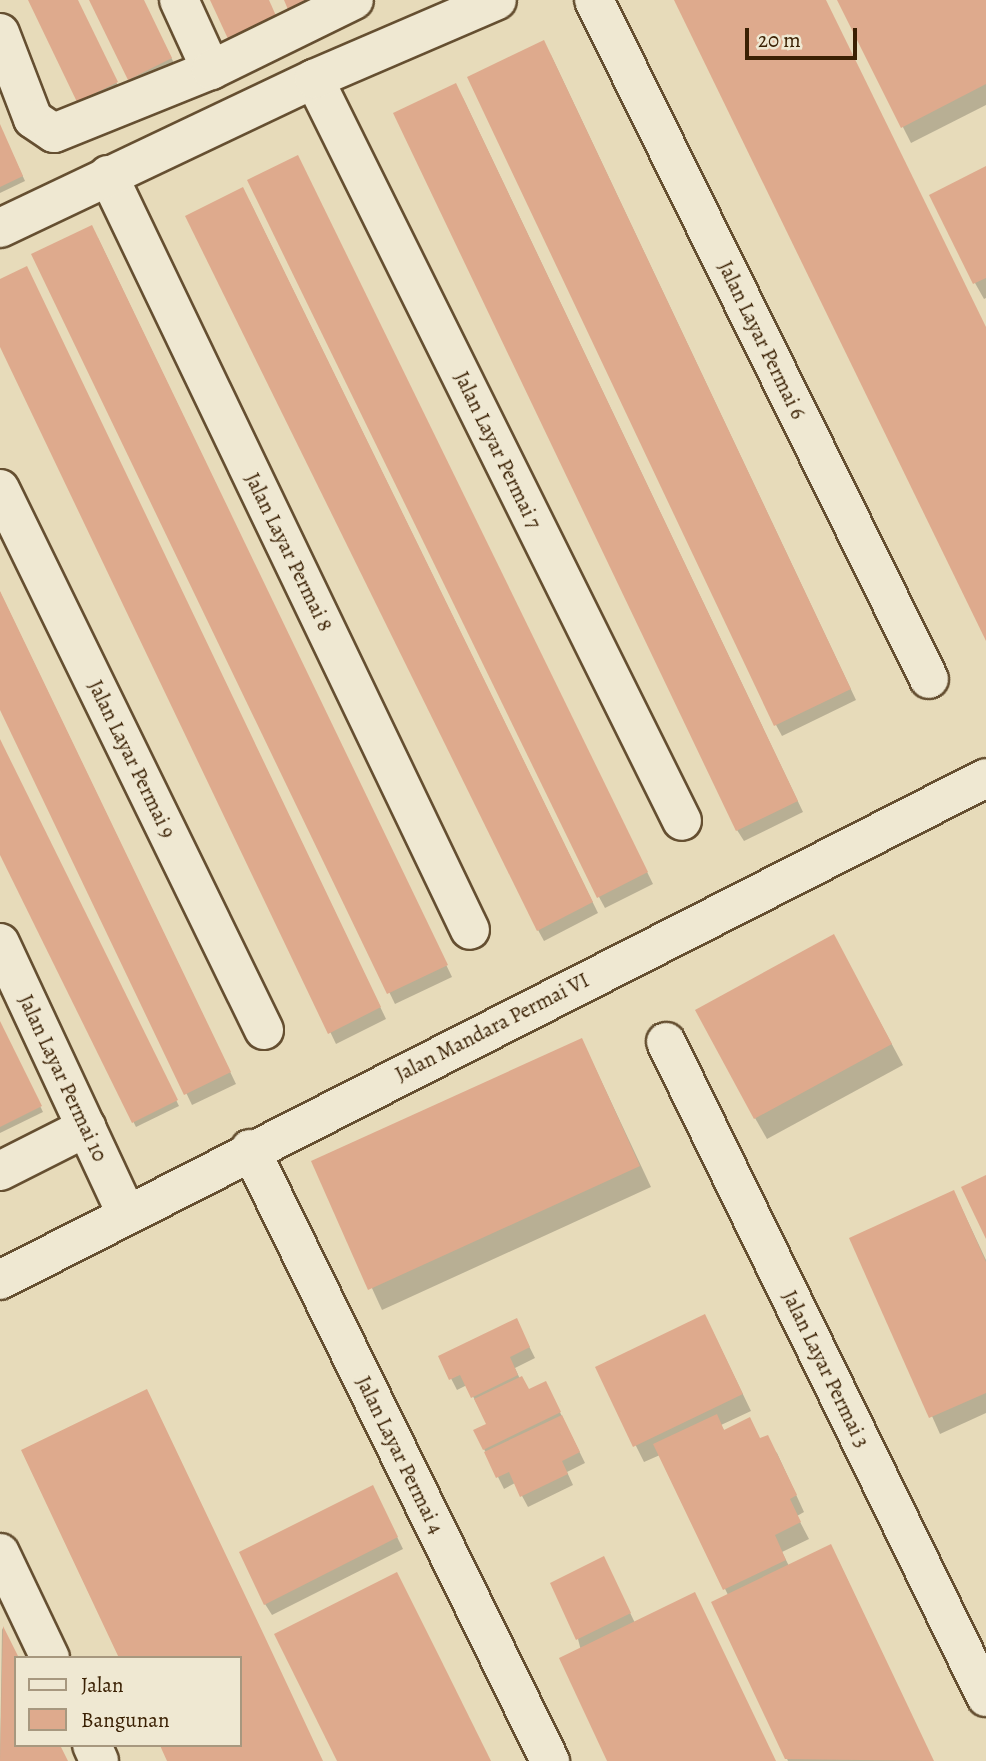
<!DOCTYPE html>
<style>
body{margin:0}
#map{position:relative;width:986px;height:1761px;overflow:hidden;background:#e7dbba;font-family:Alegreya,serif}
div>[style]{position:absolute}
.shadow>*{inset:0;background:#0003}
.building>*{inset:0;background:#deaa8d}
.roads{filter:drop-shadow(2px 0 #654f31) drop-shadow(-2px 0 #654f31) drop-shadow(0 2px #654f31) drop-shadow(0 -2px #654f31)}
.minor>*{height:38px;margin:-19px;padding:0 19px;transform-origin:19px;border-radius:19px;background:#efe8d2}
span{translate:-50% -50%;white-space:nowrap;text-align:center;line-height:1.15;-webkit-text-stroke:5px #efe8d2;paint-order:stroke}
.street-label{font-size:21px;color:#3a2003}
.legend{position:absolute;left:14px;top:1656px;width:228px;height:91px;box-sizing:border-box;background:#efe8d2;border:2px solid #a7987f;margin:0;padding:9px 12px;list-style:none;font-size:21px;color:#3a2003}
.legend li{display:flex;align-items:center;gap:14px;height:35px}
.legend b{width:35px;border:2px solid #a7987f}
.scale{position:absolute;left:745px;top:28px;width:112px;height:32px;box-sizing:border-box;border:4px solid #3a2003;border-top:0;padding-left:9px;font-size:21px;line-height:24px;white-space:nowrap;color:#3a2003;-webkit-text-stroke:5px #efe8d2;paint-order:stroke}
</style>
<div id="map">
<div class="shadow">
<div style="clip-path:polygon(30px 0,77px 0,119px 88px,81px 106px)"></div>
<div style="clip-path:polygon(91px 0,142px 0,177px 69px,136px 90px)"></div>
<div style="clip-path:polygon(839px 0,986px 0,986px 105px,911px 143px)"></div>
<div style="clip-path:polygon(550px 53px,856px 700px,782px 736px,776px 725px)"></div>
<div style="clip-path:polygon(462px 96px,803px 812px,744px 841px,737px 830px)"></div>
<div style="clip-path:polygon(0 127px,25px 181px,0 193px)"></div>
<div style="clip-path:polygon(986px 168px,986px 298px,984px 299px,975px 283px)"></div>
<div style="clip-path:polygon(249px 200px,598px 913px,544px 941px,538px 930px)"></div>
<div style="clip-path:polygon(98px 238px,452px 977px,395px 1004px,33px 255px)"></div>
<div style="clip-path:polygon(0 281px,202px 634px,386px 1019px,336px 1044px,0 343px)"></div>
<div style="clip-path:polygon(0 592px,236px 1084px,192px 1105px,0 706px)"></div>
<div style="clip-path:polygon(0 741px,179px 1106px,136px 1127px,0 851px)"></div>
<div style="clip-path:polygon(601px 778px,653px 884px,605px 908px,599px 897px)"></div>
<div style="clip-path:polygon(845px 957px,903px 1065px,767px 1139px,755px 1118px)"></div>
<div style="clip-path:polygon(0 1024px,43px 1112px,0 1133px)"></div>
<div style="clip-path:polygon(582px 1040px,651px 1187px,382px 1310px,314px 1162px)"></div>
<div style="clip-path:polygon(954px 1192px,986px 1260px,986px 1413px,940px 1434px,852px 1238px)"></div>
<div style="clip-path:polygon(522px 1332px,535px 1358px,515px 1368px,520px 1379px,529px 1391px,551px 1394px,585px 1463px,567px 1472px,573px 1485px,528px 1507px,515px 1483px,504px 1489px,475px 1431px,488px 1425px,467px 1385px,457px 1390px,440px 1357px)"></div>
<div style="clip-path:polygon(713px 1332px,751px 1411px,721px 1425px,725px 1432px,761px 1440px,777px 1453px,804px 1512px,797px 1516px,809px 1539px,782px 1552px,789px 1566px,839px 1562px,933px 1761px,788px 1761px,713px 1603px,728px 1595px,660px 1455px,644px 1462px,597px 1368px)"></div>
<div style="clip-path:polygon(378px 1498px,403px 1549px,272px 1615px,265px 1604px)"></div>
<div style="clip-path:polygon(609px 1569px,635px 1623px,775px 1761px,609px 1761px,578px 1639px)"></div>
<div style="clip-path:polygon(2px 1628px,8px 1639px,16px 1745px,67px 1761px,0 1761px)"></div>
</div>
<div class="building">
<div style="clip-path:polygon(28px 0,78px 0,118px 82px,77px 102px)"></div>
<div style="clip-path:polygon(89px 0,144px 0,172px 58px,128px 80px)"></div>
<div style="clip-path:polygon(210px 0,269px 0,277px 18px,229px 41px)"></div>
<div style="clip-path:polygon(284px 0,316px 0,289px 12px)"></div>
<div style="clip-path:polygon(674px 0,826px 0,947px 247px,986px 327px,986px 641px)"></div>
<div style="clip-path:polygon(837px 0,986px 0,986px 84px,901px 128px)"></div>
<div style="clip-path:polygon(544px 40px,851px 689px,774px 726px,467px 77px)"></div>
<div style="clip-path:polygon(456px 83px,798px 801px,736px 831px,393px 113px)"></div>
<div style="clip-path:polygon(0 124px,23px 176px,0 187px)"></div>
<div style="clip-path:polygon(298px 155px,648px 872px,597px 898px,247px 180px)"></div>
<div style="clip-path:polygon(986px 166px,986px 278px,973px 284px,929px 195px)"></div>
<div style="clip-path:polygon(243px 187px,593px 902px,537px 931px,185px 216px)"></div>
<div style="clip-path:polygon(92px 225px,448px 965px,387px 994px,31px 254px)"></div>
<div style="clip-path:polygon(27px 266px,381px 1007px,328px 1034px,0 347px,0 279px)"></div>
<div style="clip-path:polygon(0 591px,231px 1072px,184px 1095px,0 710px)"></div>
<div style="clip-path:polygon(0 739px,178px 1100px,132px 1123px,0 855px)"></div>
<div style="clip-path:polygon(834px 934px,892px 1044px,754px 1119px,695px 1010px)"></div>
<div style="clip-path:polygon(0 1021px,42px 1106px,0 1127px)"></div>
<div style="clip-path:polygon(582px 1038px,640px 1166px,368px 1290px,311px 1161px)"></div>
<div style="clip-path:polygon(986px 1175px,986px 1239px,961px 1187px)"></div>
<div style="clip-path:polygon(954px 1190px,986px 1262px,986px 1393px,929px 1418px,849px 1238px)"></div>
<div style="clip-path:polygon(705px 1314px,743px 1394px,633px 1447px,595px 1367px)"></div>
<div style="clip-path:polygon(517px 1318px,530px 1347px,510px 1357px,518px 1375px,471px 1398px,460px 1375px,449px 1380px,438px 1356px)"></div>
<div style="clip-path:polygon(522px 1376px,529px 1389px,546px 1381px,561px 1412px,483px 1450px,473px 1430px,486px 1424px,474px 1399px)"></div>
<div style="clip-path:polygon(147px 1389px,263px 1633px,323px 1761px,167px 1761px,162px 1750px,160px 1745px,240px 1745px,240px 1658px,119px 1658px,21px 1450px)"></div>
<div style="clip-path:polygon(717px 1414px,724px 1430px,750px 1417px,760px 1438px,768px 1435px,797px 1495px,790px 1499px,801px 1522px,775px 1535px,786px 1560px,723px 1590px,653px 1444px)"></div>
<div style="clip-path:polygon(562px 1415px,580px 1452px,562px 1461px,568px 1474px,520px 1497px,509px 1472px,496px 1478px,484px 1452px)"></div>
<div style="clip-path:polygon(373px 1485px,398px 1537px,264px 1605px,239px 1552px)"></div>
<div style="clip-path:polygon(831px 1544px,906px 1702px,934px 1761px,785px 1759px,711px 1602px)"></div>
<div style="clip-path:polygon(604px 1556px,631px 1613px,576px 1640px,550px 1583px)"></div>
<div style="clip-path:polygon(397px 1572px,440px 1658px,491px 1761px,337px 1761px,274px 1634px)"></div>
<div style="clip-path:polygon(695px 1592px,776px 1761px,607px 1761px,559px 1658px)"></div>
<div style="clip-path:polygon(3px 1626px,19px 1658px,16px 1745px,60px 1745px,68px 1761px,0 1761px)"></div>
</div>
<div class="roads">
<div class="minor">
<div style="left:179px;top:0;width:77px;rotate:65.4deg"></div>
<div style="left:594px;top:0;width:757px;rotate:63.74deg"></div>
<div style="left:0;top:33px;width:92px;rotate:69deg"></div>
<div style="left:33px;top:119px;width:25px;rotate:34deg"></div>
<div style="left:54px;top:133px;width:169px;rotate:-21.9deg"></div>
<div style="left:211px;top:70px;width:159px;rotate:-26.1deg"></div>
<div style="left:314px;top:79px;width:828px;rotate:63.62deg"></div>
<div style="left:108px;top:175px;width:837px;rotate:64.38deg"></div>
<div style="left:0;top:228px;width:348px;rotate:-25.4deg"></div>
<div style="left:314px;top:79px;width:199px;rotate:-23.3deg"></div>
<div style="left:0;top:489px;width:602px;rotate:63.99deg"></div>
<div style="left:0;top:943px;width:298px;rotate:65deg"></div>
<div style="left:666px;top:1042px;width:729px;rotate:63.96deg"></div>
<div style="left:250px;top:1149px;width:682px;rotate:63.89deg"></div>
<div style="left:0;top:1171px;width:97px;rotate:-26.8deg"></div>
<div style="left:0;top:1280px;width:1106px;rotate:-26.98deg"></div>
<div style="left:0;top:1553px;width:116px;rotate:64.5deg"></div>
<div style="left:92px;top:1745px;width:17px;rotate:66deg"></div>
</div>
</div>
<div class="street-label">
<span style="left:762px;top:340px;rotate:64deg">Jalan Layar Permai 6</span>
<span style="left:498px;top:450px;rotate:64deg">Jalan Layar Permai 7</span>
<span style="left:289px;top:552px;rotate:64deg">Jalan Layar Permai 8</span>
<span style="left:132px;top:759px;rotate:64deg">Jalan Layar Permai 9</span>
<span style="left:492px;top:1027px;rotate:-27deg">Jalan Mandara Permai VI</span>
<span style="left:63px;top:1078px;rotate:65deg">Jalan Layar Permai 10</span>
<span style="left:826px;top:1369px;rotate:64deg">Jalan Layar Permai 3</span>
<span style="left:400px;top:1455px;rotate:64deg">Jalan Layar Permai 4</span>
</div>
<ul class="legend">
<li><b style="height:9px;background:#efe8d2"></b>Jalan</li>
<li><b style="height:19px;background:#deaa8d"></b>Bangunan</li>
</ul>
<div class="scale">20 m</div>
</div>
